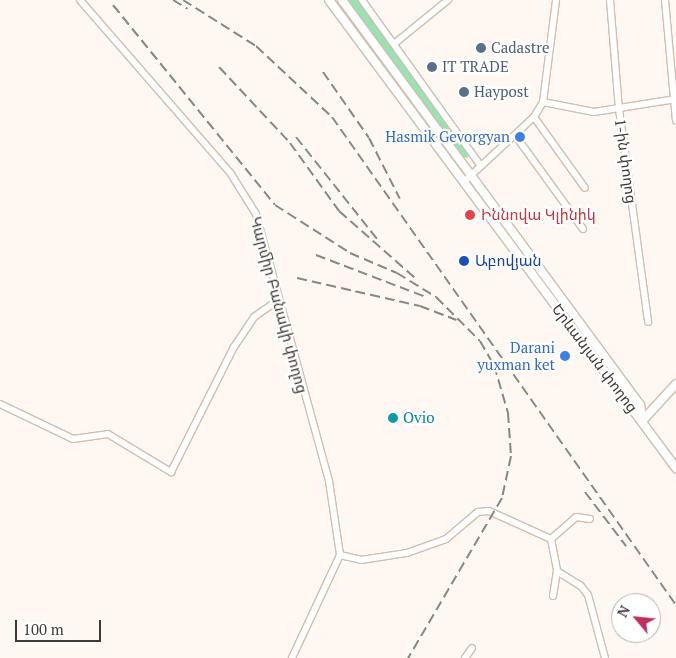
<!DOCTYPE html>
<meta charset="utf-8">
<style>
body{margin:0}
#map{position:relative;width:676px;height:658px;overflow:hidden;background:#fff8f2;font-family:"PT Serif","Noto Sans Armenian",serif}
div>[style]{position:absolute}
.green>*{inset:0;background:#99e3b3}
.roads{filter:drop-shadow(1px 0 #d0bfb1) drop-shadow(-1px 0 #d0bfb1) drop-shadow(0 1px #d0bfb1) drop-shadow(0 -1px #d0bfb1)}
.minor>*{height:6px;margin:-3px;padding:0 3px;transform-origin:3px;border-radius:3px;background:#fff}
.major>*{height:8px;margin:-4px;padding:0 4px;transform-origin:4px;border-radius:4px;background:#fff}
.rail>*{height:2px;margin-top:-1px;transform-origin:0;background:repeating-linear-gradient(90deg,#8c8680 0 10px,transparent 0 15px)}
.dots>*{width:14px;height:14px;translate:-50% -50%;box-sizing:border-box;border:2px solid #fff;border-radius:50%}
span{translate:-50% -50%;white-space:nowrap;text-align:center;line-height:1.15;-webkit-text-stroke:4.5px #fff;paint-order:stroke}
.service-label{font-size:15px;color:#4e5e75}
.left{translate:0 -50%;text-align:left}
.shop-label{font-size:15px;color:#366cbe}
.right{translate:-100% -50%;text-align:right}
.street-label{font-size:15px;color:#403a34}
.health-label{font-size:15px;color:#be3a42}
.transit-label{font-size:15px;color:#164399}
.culture-label{font-size:15px;color:#0d838f}
.north{position:absolute;left:611px;top:593px;width:50px;height:50px;box-sizing:border-box;background:#fff;border:1px solid #b3b0ae;border-radius:50%;rotate:298deg;font-size:14px;font-weight:700;line-height:20px;text-align:center;color:#403a34}
.north::after{content:'';display:block;margin:auto;width:18px;height:22px;background:#bc2f5f;clip-path:polygon(50% 0,100% 100%,50% 72%,0 100%)}
.scale{position:absolute;left:15px;top:620px;width:86px;height:22px;box-sizing:border-box;border:2px solid #403a34;border-top:0;padding-left:6px;font-size:15px;line-height:18px;white-space:nowrap;color:#403a34;-webkit-text-stroke:4px #fff;paint-order:stroke}
</style>
<div id="map">
<div class="green">
<div style="clip-path:polygon(347px 0,358px 0,469px 151px,468px 158px,463px 157px)"></div>
</div>
<div class="roads">
<div class="minor">
<div style="left:80px;top:0;width:230px;rotate:49deg"></div>
<div style="left:231px;top:174px;width:47px;rotate:58deg"></div>
<div style="left:256px;top:214px;width:277px;rotate:74.7deg"></div>
<div style="left:329px;top:481px;width:75px;rotate:81.5deg"></div>
<div style="left:340px;top:555px;width:114px;rotate:115deg"></div>
<div style="left:362px;top:0;width:204px;rotate:54.4deg"></div>
<div style="left:610px;top:0;width:109px;rotate:85.3deg"></div>
<div style="left:619px;top:109px;width:215px;rotate:82.2deg"></div>
<div style="left:665px;top:0;width:121px;rotate:84.8deg"></div>
<div style="left:394px;top:44px;width:70px;rotate:-39.2deg"></div>
<div style="left:543px;top:102px;width:52px;rotate:11.1deg"></div>
<div style="left:594px;top:112px;width:83px;rotate:-9deg"></div>
<div style="left:534px;top:117px;width:87px;rotate:54.3deg"></div>
<div style="left:515px;top:135px;width:116px;rotate:54.1deg"></div>
<div style="left:467px;top:179px;width:91px;rotate:-42.8deg"></div>
<div style="left:534px;top:117px;width:17px;rotate:-59deg"></div>
<div style="left:543px;top:102px;width:103px;rotate:-82.7deg"></div>
<div style="left:0;top:404px;width:81px;rotate:25.6deg"></div>
<div style="left:73px;top:439px;width:35px;rotate:-8deg"></div>
<div style="left:108px;top:434px;width:74px;rotate:31.1deg"></div>
<div style="left:171px;top:472px;width:140px;rotate:-63.3deg"></div>
<div style="left:234px;top:347px;width:36px;rotate:-56deg"></div>
<div style="left:254px;top:317px;width:28px;rotate:-35deg"></div>
<div style="left:551px;top:539px;width:33px;rotate:-41deg"></div>
<div style="left:576px;top:517px;width:14px;rotate:8deg"></div>
<div style="left:340px;top:555px;width:22px;rotate:13deg"></div>
<div style="left:361px;top:560px;width:47px;rotate:-8.7deg"></div>
<div style="left:407px;top:553px;width:41px;rotate:-19.7deg"></div>
<div style="left:446px;top:539px;width:42px;rotate:-40.2deg"></div>
<div style="left:478px;top:512px;width:11px;rotate:-5deg"></div>
<div style="left:489px;top:511px;width:68px;rotate:24.3deg"></div>
<div style="left:551px;top:539px;width:33px;rotate:79deg"></div>
<div style="left:557px;top:571px;width:28px;rotate:32deg"></div>
<div style="left:581px;top:586px;width:11px;rotate:52deg"></div>
<div style="left:588px;top:595px;width:65px;rotate:74.9deg"></div>
<div style="left:553px;top:596px;width:25px;rotate:-81deg"></div>
<div style="left:465px;top:658px;width:12px;rotate:-55deg"></div>
</div>
<div class="major">
<div style="left:329px;top:0;width:583px;rotate:53.44deg"></div>
<div style="left:342px;top:0;width:503px;rotate:53.65deg"></div>
<div style="left:640px;top:405px;width:15px;rotate:79deg"></div>
<div style="left:643px;top:420px;width:49px;rotate:-47.5deg"></div>
</div>
</div>
<div class="rail">
<div style="left:173px;top:0;width:17px;rotate:31deg"></div>
<div style="left:183px;top:0;width:86px;rotate:32.2deg"></div>
<div style="left:256px;top:46px;width:104px;rotate:43.1deg"></div>
<div style="left:332px;top:117px;width:597px;rotate:54.82deg"></div>
<div style="left:113px;top:5px;width:257px;rotate:51deg"></div>
<div style="left:275px;top:205px;width:89px;rotate:32.6deg"></div>
<div style="left:350px;top:253px;width:51px;rotate:23.1deg"></div>
<div style="left:397px;top:273px;width:46px;rotate:31.6deg"></div>
<div style="left:436px;top:297px;width:62px;rotate:45deg"></div>
<div style="left:480px;top:341px;width:28px;rotate:60deg"></div>
<div style="left:494px;top:365px;width:50px;rotate:73.7deg"></div>
<div style="left:508px;top:413px;width:43px;rotate:86deg"></div>
<div style="left:511px;top:456px;width:43px;rotate:102.1deg"></div>
<div style="left:502px;top:498px;width:186px;rotate:120.4deg"></div>
<div style="left:219px;top:67px;width:104px;rotate:46.9deg"></div>
<div style="left:290px;top:143px;width:84px;rotate:54.2deg"></div>
<div style="left:339px;top:211px;width:103px;rotate:41.4deg"></div>
<div style="left:323px;top:72px;width:80px;rotate:55.1deg"></div>
<div style="left:369px;top:138px;width:68px;rotate:63.1deg"></div>
<div style="left:296px;top:137px;width:132px;rotate:51.5deg"></div>
<div style="left:316px;top:255px;width:118px;rotate:20.9deg"></div>
<div style="left:297px;top:278px;width:126px;rotate:12.8deg"></div>
<div style="left:420px;top:306px;width:39px;rotate:21deg"></div>
<div style="left:585px;top:492px;width:68px;rotate:52.8deg"></div>
</div>
<div class="dots">
<div style="left:481px;top:48px;background:#5c6f8a"></div>
<div style="left:432px;top:67px;background:#5c6f8a"></div>
<div style="left:464px;top:92px;background:#5c6f8a"></div>
<div style="left:520px;top:137px;background:#3f7fe0"></div>
<div style="left:470px;top:215px;background:#e0444e"></div>
<div style="left:464px;top:261px;background:#1a4fb4"></div>
<div style="left:565px;top:356px;background:#3f7fe0"></div>
<div style="left:393px;top:418px;background:#0f9aa8"></div>
</div>
<div class="service-label">
<span class="left" style="left:491px;top:48px">Cadastre</span>
<span class="left" style="left:442px;top:67px">IT TRADE</span>
<span class="left" style="left:474px;top:92px">Haypost</span>
</div>
<div class="shop-label">
<span class="right" style="left:510px;top:137px">Hasmik Gevorgyan</span>
<span class="right" style="left:555px;top:356px">Darani<br>yuxman ket</span>
</div>
<div class="street-label">
<span style="left:626px;top:161px;rotate:82deg">1-ին փողոց</span>
<span style="left:279px;top:305px;rotate:75deg">Կարմիր Բանակի փողոց</span>
<span style="left:595px;top:358px;rotate:53deg">Երևանյան փողոց</span>
</div>
<div class="health-label">
<span class="left" style="left:481px;top:215px">Իննովա Կլինիկ</span>
</div>
<div class="transit-label">
<span class="left" style="left:475px;top:261px">Աբովյան</span>
</div>
<div class="culture-label">
<span class="left" style="left:403px;top:418px">Ovio</span>
</div>
<div class="north">N</div>
<div class="scale">100 m</div>
</div>
